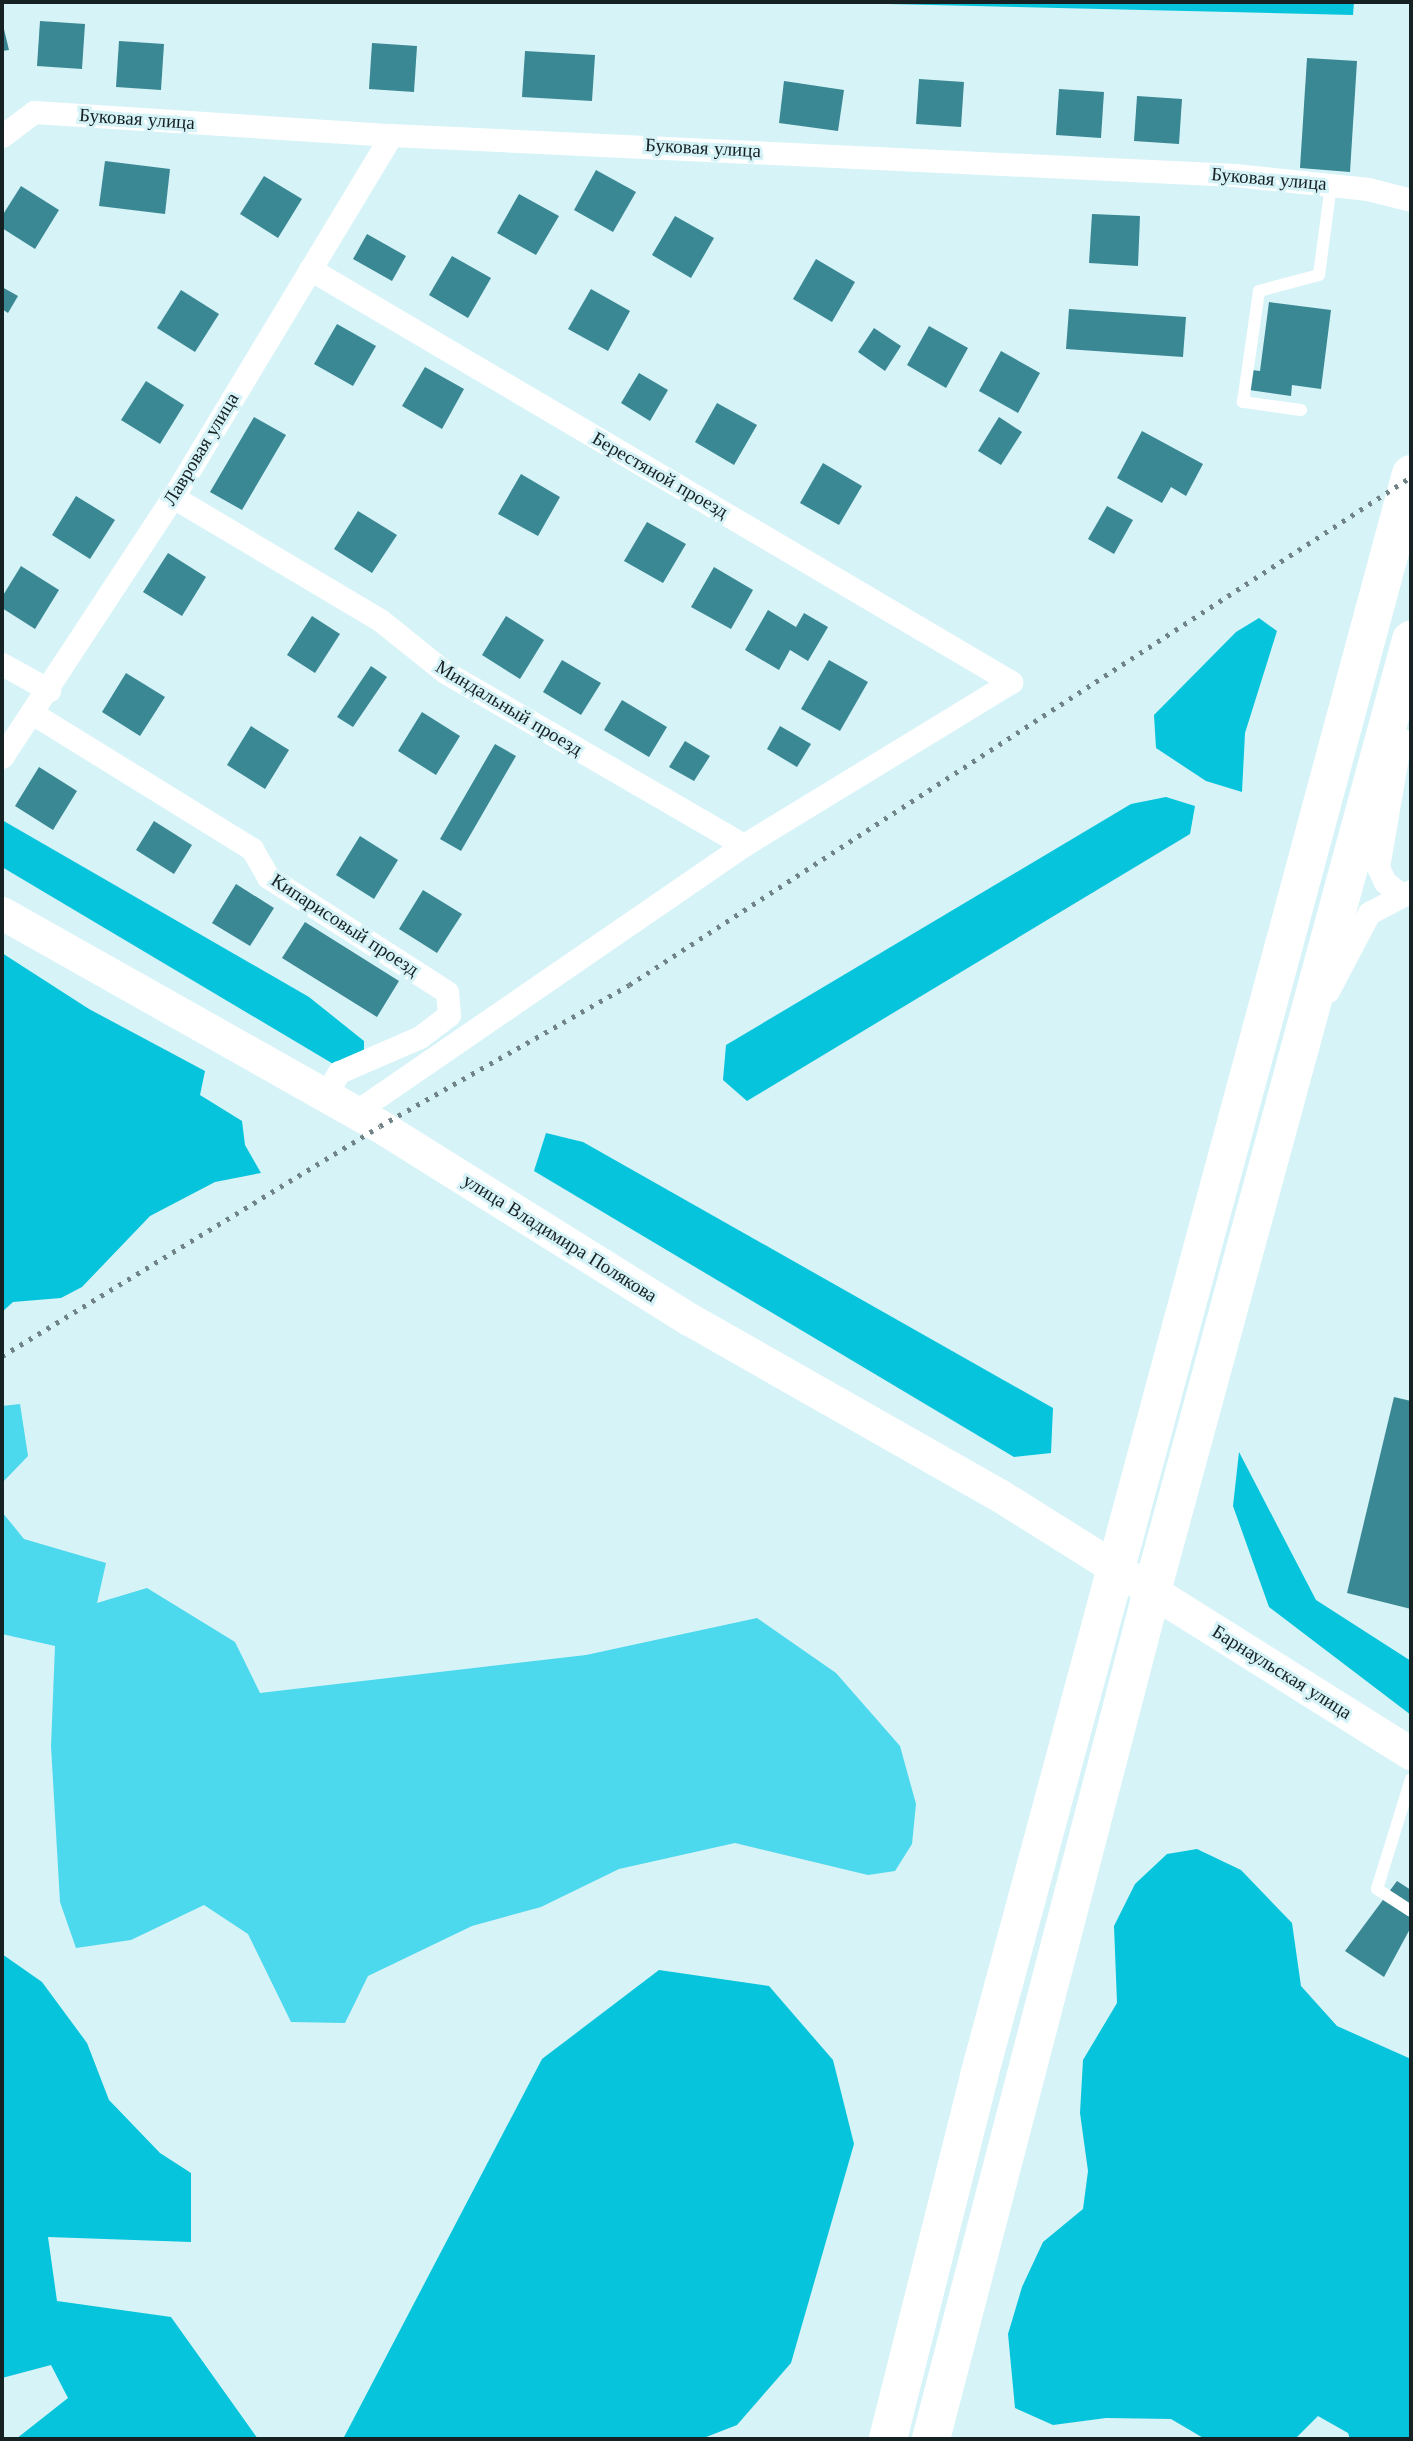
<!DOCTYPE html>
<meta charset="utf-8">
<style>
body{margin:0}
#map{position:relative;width:1413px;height:2441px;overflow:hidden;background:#d6f3f8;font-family:"Libre Baskerville",serif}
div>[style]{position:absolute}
.green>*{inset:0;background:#4cd8ed}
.forest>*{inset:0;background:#06c4db}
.building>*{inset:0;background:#3a8894}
.lane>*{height:12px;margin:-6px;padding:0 6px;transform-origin:6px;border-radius:6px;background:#fff}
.street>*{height:23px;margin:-11.5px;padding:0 11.5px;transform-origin:11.5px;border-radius:11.5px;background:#fff}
.secondary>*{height:33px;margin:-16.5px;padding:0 16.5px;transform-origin:16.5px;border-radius:16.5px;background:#fff}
.highway>*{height:38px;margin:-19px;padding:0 19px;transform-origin:19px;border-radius:19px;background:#fff}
.rail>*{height:5px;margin-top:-2.5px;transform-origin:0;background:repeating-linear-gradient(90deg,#708387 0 3.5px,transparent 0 10.5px)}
span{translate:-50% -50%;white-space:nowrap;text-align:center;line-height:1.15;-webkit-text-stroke:6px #d6f3f8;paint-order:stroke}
.street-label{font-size:19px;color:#162123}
.frame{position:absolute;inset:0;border:4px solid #162123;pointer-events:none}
</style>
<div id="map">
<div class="green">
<div style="clip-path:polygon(20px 1404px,28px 1456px,2px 1483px,2px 1406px)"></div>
<div style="clip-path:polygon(2px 1512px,24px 1539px,106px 1563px,97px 1603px,147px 1588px,235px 1642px,260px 1693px,586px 1655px,757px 1618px,836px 1673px,900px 1746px,916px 1804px,912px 1844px,895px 1871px,868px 1875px,735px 1843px,619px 1869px,541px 1907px,472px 1926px,368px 1976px,345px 2023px,291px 2022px,248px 1934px,204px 1905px,131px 1940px,76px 1948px,60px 1902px,51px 1746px,55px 1646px,2px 1634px)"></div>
</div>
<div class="forest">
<div style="clip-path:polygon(802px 2px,1354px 2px,1353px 15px)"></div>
<div style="clip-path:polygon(1259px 618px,1277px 631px,1245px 733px,1242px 792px,1206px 781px,1156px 748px,1154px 715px,1236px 632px)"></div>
<div style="clip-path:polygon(1166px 797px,1195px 806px,1190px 834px,747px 1101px,723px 1080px,726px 1045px,1131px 804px)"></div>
<div style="clip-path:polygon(2px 820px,309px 997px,364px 1041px,364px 1059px,340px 1068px,2px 867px)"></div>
<div style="clip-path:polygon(2px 953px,89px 1009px,205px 1071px,200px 1095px,242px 1121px,245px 1145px,261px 1173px,215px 1182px,150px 1216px,82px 1287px,61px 1298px,13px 1302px,2px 1312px)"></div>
<div style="clip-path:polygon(546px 1133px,583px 1142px,1053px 1408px,1051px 1453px,1014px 1457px,534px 1171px)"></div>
<div style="clip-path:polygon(1239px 1452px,1316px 1600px,1411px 1661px,1411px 1715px,1269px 1607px,1233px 1506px)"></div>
<div style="clip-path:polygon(1197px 1849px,1241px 1870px,1292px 1923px,1301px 1986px,1337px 2026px,1411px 2059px,1411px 2439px,1350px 2439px,1348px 2433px,1318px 2416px,1295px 2439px,1205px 2439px,1171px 2419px,1106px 2418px,1053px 2425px,1015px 2408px,1008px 2334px,1022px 2287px,1043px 2242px,1083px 2209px,1088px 2171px,1080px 2113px,1083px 2060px,1117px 2003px,1114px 1926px,1135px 1884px,1167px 1854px)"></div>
<div style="clip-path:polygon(2px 1954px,42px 1982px,87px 2043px,109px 2100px,160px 2153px,191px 2173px,191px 2242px,48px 2237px,57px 2301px,171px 2317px,258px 2439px,16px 2439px,68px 2398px,51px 2365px,2px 2378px)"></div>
<div style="clip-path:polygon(659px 1970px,769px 1986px,833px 2060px,854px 2144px,791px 2363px,737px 2425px,701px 2439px,343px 2439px,542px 2059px)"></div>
</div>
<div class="building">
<div style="clip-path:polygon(2px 21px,9px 50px,2px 51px)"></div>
<div style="clip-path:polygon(40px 21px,85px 24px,82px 69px,37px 66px)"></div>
<div style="clip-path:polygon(119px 41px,164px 44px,161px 90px,116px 87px)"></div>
<div style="clip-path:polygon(372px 43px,417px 46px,414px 92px,369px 89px)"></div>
<div style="clip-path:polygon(525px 51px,595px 55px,592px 101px,522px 97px)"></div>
<div style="clip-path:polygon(1307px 58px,1357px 61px,1350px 172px,1300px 168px)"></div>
<div style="clip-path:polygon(919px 79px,964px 82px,961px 127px,916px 124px)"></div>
<div style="clip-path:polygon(784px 81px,844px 90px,838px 131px,779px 123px)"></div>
<div style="clip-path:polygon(1059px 89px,1104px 92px,1101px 138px,1056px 135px)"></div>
<div style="clip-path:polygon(1137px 96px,1182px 99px,1179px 144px,1134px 141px)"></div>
<div style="clip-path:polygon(105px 161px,170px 169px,165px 214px,99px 206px)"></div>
<div style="clip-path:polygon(596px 170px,636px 192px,613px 232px,574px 210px)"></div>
<div style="clip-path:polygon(264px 176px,302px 199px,278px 238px,240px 214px)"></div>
<div style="clip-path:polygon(21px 186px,59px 210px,35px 249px,2px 228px,2px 216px)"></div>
<div style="clip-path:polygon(519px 194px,559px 216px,536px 255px,497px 233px)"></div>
<div style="clip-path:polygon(1092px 214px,1140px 216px,1138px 266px,1089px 263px)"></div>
<div style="clip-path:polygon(675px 216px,714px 238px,691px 278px,652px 255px)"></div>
<div style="clip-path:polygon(367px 234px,406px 256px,392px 281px,353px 259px)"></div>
<div style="clip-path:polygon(452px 256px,491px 278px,468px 318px,429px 295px)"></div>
<div style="clip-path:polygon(816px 259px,855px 282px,832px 322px,793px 299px)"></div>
<div style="clip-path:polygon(2px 287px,18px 296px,8px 313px,2px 309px)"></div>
<div style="clip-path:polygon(591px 289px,630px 311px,608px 351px,568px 329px)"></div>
<div style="clip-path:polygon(181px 290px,219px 314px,195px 352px,157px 328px)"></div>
<div style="clip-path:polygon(1269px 302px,1331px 310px,1321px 389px,1292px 385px,1291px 396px,1249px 390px,1252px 370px,1260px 371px)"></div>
<div style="clip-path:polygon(1069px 309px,1186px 317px,1183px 357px,1066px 349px)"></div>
<div style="clip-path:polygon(337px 324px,376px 346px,353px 386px,314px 364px)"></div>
<div style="clip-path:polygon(929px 326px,968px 348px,946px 388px,907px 365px)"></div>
<div style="clip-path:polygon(874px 328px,901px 346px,885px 371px,858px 352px)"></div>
<div style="clip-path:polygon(1001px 351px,1040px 373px,1018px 413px,979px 391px)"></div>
<div style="clip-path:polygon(425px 367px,464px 389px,442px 429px,402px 406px)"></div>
<div style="clip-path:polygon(639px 373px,668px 390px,650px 421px,621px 403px)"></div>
<div style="clip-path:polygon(146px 381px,184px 405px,160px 444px,121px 420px)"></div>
<div style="clip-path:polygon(717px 403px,757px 425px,734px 465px,695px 442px)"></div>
<div style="clip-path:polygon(254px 417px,286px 435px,242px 510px,210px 492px)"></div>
<div style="clip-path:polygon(999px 417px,1022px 432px,1001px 465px,978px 451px)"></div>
<div style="clip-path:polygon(1142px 431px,1203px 464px,1186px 496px,1171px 487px,1162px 503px,1117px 478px)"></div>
<div style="clip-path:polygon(823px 463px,862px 486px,839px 525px,800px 503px)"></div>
<div style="clip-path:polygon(521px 474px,560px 497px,538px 536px,498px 514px)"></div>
<div style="clip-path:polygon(76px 496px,115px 520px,90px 559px,52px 535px)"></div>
<div style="clip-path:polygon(1107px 506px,1133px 520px,1114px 554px,1088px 539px)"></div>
<div style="clip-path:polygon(358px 511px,397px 535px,372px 573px,334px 549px)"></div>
<div style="clip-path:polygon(647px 522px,686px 544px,663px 583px,624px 561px)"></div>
<div style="clip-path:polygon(168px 553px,206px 577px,182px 616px,143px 592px)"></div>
<div style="clip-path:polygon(21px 566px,59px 590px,35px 629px,2px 608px,2px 597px)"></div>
<div style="clip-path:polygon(714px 567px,753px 590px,731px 629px,691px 607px)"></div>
<div style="clip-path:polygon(768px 610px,796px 627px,804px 613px,828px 627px,808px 661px,790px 650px,779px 670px,745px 650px)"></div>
<div style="clip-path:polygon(312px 616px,340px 634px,315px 673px,287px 655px)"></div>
<div style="clip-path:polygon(506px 616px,544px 640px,520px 679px,482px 655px)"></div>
<div style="clip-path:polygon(562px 660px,601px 683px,581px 715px,543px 692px)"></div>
<div style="clip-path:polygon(829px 660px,868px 682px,840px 731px,801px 709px)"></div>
<div style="clip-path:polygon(371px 666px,387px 677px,353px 727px,337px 717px)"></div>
<div style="clip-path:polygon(126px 673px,165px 697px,140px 736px,102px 712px)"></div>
<div style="clip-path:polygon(622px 700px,667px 727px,649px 757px,604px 730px)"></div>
<div style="clip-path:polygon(422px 712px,460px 736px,436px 775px,398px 751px)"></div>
<div style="clip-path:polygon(251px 726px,289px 750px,265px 789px,227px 765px)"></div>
<div style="clip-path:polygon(780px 726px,811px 744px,797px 767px,767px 749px)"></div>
<div style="clip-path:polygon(685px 741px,710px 756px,694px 781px,669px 767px)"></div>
<div style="clip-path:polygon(495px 744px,516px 756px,461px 851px,440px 839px)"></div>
<div style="clip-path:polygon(39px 767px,77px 791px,53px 830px,15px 806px)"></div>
<div style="clip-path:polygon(154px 821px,192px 845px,174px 874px,136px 850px)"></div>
<div style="clip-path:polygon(360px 836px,398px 860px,374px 899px,336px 875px)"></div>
<div style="clip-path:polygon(236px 884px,274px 908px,250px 946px,212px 923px)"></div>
<div style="clip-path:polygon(423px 890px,462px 914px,437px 953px,399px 929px)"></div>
<div style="clip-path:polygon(305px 922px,399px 981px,377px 1017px,282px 958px)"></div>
<div style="clip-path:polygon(1394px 1397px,1411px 1401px,1411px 1609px,1347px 1593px)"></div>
<div style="clip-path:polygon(1397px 1881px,1411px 1890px,1411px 1927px,1384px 1977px,1345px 1951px)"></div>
</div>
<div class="lane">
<div style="left:1301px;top:410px;width:59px;rotate:-172.1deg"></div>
<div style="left:1243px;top:402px;width:112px;rotate:-81.8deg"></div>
<div style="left:1259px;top:291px;width:62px;rotate:-14.9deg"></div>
<div style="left:1319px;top:275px;width:91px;rotate:-82.4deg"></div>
<div style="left:1411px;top:1779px;width:115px;rotate:107.2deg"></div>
<div style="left:1377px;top:1889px;width:40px;rotate:32.9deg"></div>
</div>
<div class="street">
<div style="left:2px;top:136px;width:40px;rotate:-37deg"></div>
<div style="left:34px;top:112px;width:358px;rotate:3.7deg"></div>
<div style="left:391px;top:135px;width:845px;rotate:2.71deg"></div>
<div style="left:1235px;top:175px;width:134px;rotate:6deg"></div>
<div style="left:1368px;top:189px;width:44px;rotate:14.3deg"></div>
<div style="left:310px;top:269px;width:814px;rotate:30.5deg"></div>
<div style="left:1011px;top:682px;width:313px;rotate:148.6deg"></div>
<div style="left:744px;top:845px;width:472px;rotate:145.5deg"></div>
<div style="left:173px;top:497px;width:241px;rotate:30.7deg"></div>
<div style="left:380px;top:620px;width:83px;rotate:38.7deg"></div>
<div style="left:445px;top:672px;width:345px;rotate:30.1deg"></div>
<div style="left:2px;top:664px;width:54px;rotate:29deg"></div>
<div style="left:32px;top:713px;width:259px;rotate:31.7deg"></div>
<div style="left:252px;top:849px;width:32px;rotate:60deg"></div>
<div style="left:268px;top:877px;width:213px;rotate:32.7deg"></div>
<div style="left:447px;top:992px;width:23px;rotate:85deg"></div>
<div style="left:449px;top:1015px;width:36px;rotate:143deg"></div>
<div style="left:420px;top:1037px;width:88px;rotate:156.6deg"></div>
<div style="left:339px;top:1072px;width:27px;rotate:121deg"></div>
<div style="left:2px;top:757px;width:311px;rotate:-56.7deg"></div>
<div style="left:173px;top:497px;width:423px;rotate:-58.9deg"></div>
<div style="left:1399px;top:893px;width:18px;rotate:-142deg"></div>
<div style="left:1385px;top:882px;width:17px;rotate:-115deg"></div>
<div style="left:1378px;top:867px;width:130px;rotate:-80.2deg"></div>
<div style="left:1328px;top:991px;width:88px;rotate:-62.3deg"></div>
<div style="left:1369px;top:913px;width:47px;rotate:-27.6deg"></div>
</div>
<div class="secondary">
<div style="left:2px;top:913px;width:434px;rotate:29.4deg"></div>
<div style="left:380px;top:1126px;width:364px;rotate:32deg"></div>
<div style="left:689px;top:1319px;width:356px;rotate:29.6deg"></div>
<div style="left:999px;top:1495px;width:486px;rotate:32.1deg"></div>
</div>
<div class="highway">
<div style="left:888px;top:2439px;width:374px;rotate:-75.9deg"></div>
<div style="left:979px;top:2076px;width:1659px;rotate:-74.91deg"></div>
<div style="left:931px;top:2439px;width:876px;rotate:-75.39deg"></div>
<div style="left:1152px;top:1591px;width:986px;rotate:-74.77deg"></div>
</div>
<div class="rail">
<div style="left:2px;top:1356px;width:442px;rotate:-31.3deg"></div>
<div style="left:380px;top:1126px;width:286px;rotate:-29.5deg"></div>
<div style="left:629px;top:985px;width:933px;rotate:-33.01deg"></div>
</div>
<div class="street-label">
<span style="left:137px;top:119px;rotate:4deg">Буковая улица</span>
<span style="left:703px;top:148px;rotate:3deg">Буковая улица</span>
<span style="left:1269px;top:179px;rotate:5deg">Буковая улица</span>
<span style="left:201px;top:449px;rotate:-59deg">Лавровая улица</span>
<span style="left:660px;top:475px;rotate:30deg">Берестяной проезд</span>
<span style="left:509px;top:708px;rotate:31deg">Миндальный проезд</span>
<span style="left:345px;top:925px;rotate:33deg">Кипарисовый проезд</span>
<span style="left:560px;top:1238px;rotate:32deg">улица Владимира Полякова</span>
<span style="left:1282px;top:1672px;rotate:32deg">Барнаульская улица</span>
</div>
<div class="frame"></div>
</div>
